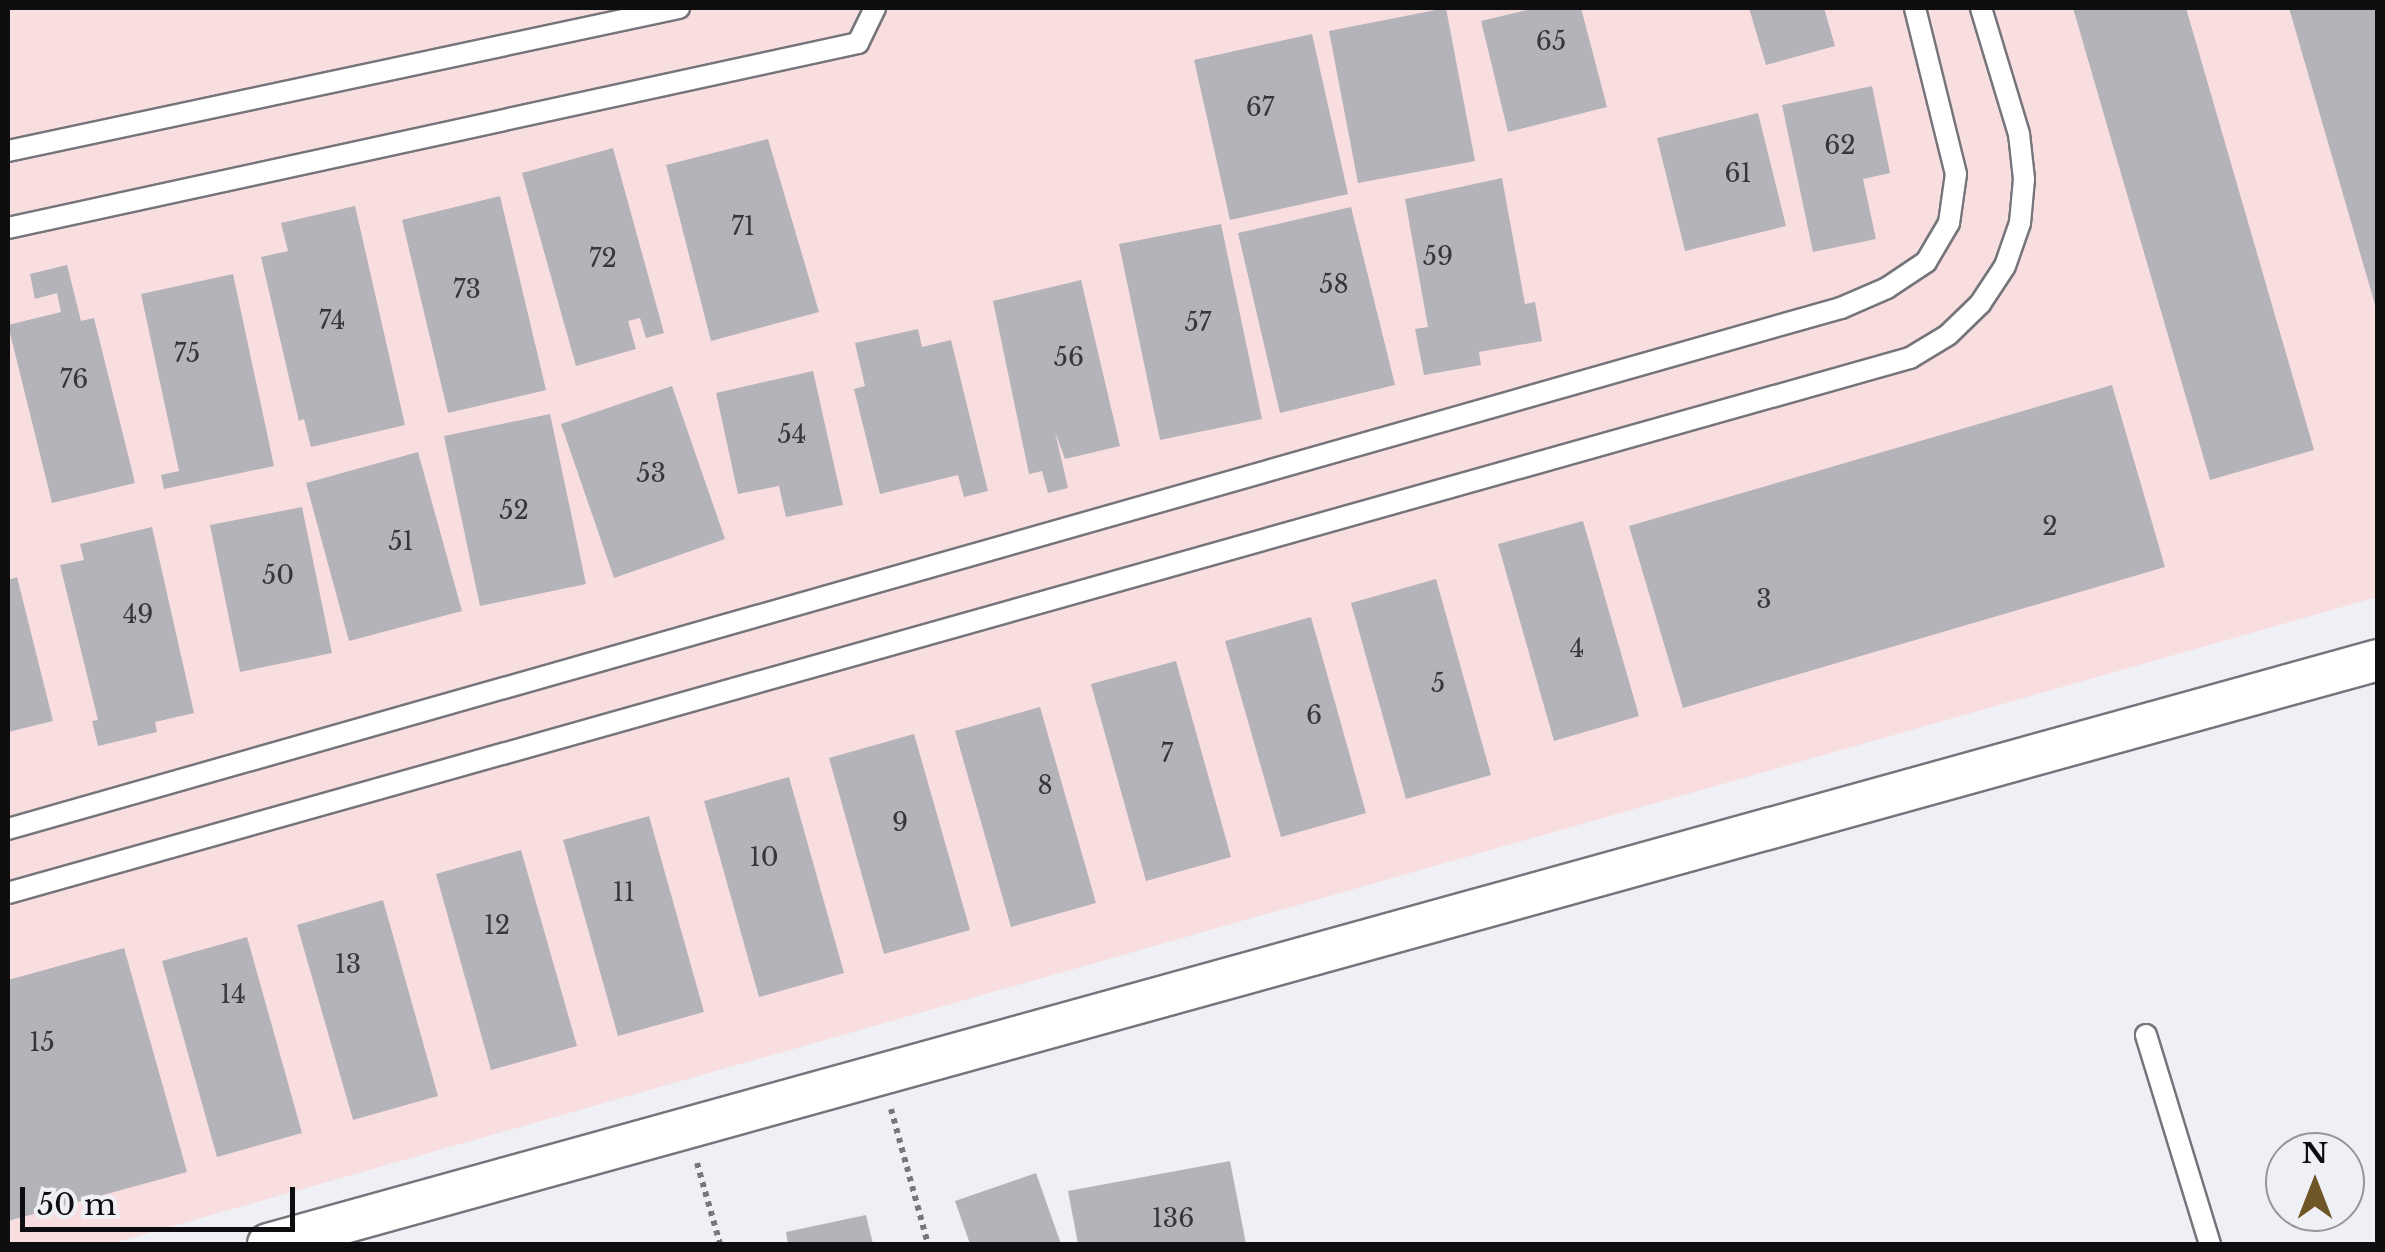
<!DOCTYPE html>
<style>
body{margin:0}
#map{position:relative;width:2385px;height:1252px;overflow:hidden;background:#efeff6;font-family:"Libre Baskerville",serif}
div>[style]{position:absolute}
.industrial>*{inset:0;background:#f9dee0}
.building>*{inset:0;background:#b4b3ba}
.path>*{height:6px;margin-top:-3px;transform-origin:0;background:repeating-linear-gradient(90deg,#78777c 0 5px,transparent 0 10px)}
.roads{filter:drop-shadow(2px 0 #76757c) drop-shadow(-2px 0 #76757c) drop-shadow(0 2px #76757c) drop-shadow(0 -2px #76757c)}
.service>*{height:20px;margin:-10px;padding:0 10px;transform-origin:10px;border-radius:10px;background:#fff}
.minor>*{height:40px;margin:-20px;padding:0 20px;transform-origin:20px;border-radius:20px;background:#fff}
span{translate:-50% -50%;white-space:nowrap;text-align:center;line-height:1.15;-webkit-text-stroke:9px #efeff6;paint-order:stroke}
.number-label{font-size:25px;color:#38363a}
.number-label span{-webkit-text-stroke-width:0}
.frame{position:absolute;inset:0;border:10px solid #0e0d10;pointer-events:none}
.north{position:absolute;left:2265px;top:1132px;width:100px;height:100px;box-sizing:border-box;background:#efeff6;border:2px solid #95959a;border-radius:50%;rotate:0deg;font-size:28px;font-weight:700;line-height:40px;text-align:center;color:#0e0d10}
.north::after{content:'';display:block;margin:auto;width:35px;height:45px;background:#6e5626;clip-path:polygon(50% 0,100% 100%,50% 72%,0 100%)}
.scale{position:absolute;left:20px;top:1187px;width:275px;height:45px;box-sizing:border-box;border:5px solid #0e0d10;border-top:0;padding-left:12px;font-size:30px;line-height:35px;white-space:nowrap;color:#0e0d10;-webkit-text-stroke:8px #efeff6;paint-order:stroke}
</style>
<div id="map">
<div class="industrial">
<div style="clip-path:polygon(8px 8px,2377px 8px,2377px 597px,110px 1244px,8px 1244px)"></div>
</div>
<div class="building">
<div style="clip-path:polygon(1446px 8px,1475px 161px,1358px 183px,1329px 31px)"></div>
<div style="clip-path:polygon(1536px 8px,1581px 8px,1607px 107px,1508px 132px,1481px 21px)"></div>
<div style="clip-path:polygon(1749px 8px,1824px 8px,1835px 46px,1766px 65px)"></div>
<div style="clip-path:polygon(2073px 8px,2186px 8px,2314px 450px,2210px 480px)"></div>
<div style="clip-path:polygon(2289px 8px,2378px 8px,2378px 308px,2376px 308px)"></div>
<div style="clip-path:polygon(1312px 34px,1348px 194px,1230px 220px,1194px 60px)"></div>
<div style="clip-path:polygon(1872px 86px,1890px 173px,1863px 179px,1876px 239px,1813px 252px,1782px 105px)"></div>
<div style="clip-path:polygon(1758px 113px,1786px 226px,1685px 251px,1657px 138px)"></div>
<div style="clip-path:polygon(768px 139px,819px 312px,711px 341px,666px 165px)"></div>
<div style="clip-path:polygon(613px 148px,664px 333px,646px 338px,640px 318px,628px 321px,636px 349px,576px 366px,522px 173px)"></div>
<div style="clip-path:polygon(1502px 178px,1525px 304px,1535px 302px,1542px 341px,1479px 352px,1481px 365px,1424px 375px,1415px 329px,1428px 327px,1405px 199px)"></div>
<div style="clip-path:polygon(500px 196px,546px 390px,448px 413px,402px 220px)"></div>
<div style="clip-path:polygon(355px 206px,405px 425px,311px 447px,304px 419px,299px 421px,261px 257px,288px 251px,281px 223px)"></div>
<div style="clip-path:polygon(1351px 207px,1395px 385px,1280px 413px,1238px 233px)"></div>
<div style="clip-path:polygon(1221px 224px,1262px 419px,1160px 440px,1119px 244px)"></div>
<div style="clip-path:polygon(67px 265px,81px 321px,94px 318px,135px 483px,52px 503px,8px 325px,61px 312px,57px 293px,35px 299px,30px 274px)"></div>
<div style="clip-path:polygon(233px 274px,274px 466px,164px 489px,161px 475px,179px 471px,141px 294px)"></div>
<div style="clip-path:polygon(1081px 280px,1120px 446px,1065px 459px,1055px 432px,1068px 488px,1048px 493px,1042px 471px,1029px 474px,993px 301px)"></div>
<div style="clip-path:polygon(918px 329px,922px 347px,951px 340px,988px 491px,964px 497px,958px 475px,880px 494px,854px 389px,865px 386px,855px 343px)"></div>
<div style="clip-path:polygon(813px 371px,843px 505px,786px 517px,779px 486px,738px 494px,716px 393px)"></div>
<div style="clip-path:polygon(2112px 385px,2165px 567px,1683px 708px,1629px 526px)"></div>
<div style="clip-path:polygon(672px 386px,725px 539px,614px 578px,561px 424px)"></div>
<div style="clip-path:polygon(550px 414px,586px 584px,480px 606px,444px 436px)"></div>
<div style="clip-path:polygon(418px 452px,462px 611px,349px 641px,306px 483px)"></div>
<div style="clip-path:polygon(302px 507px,332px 653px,240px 672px,210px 525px)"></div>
<div style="clip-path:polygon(1583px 521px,1639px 716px,1554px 741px,1498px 544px)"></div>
<div style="clip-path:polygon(152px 527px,194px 713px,155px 722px,157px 732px,98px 746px,92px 721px,98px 720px,60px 565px,84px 560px,80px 544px)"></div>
<div style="clip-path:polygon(17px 577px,53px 721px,8px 732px,8px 580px)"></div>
<div style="clip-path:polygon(1436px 579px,1491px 775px,1406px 799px,1351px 603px)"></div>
<div style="clip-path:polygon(1311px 617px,1366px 813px,1281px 837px,1225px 641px)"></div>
<div style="clip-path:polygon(1176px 661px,1231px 857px,1146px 881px,1091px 684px)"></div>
<div style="clip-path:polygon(1040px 707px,1096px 903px,1011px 927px,955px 731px)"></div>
<div style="clip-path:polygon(914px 734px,970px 930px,884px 954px,829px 758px)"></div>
<div style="clip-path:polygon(789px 777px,844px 973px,759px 997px,704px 801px)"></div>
<div style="clip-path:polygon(649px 816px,704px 1012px,618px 1036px,563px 840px)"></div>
<div style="clip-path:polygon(521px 850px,577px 1046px,491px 1070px,436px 874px)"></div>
<div style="clip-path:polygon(383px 900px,438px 1096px,353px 1120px,297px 925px)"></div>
<div style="clip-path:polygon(247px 937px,302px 1133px,217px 1157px,162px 961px)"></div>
<div style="clip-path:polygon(124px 948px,187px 1172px,8px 1221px,8px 980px)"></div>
<div style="clip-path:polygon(1230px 1161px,1246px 1244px,1078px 1244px,1068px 1191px)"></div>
<div style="clip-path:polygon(1036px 1173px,1061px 1244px,970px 1244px,955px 1201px)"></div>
<div style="clip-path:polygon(866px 1215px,873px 1244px,788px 1244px,786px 1232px)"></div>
</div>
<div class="path">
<div style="left:891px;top:1109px;width:140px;rotate:74.7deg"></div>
<div style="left:697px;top:1163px;width:84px;rotate:74.1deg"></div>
</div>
<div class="roads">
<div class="service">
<div style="left:8px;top:151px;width:686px;rotate:-12.03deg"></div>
<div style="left:8px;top:228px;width:870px;rotate:-12.28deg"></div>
<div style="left:858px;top:43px;width:39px;rotate:-64deg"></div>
<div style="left:8px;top:829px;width:1906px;rotate:-15.87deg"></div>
<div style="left:1841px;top:308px;width:50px;rotate:-23.5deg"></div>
<div style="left:1887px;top:288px;width:47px;rotate:-33.7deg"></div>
<div style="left:1926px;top:262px;width:45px;rotate:-59.5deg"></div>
<div style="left:1949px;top:223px;width:49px;rotate:-81.9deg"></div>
<div style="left:1956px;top:174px;width:171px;rotate:-103.9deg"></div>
<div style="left:8px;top:893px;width:1976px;rotate:-15.71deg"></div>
<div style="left:1910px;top:358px;width:44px;rotate:-31.2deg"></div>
<div style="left:1948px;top:335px;width:45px;rotate:-44.1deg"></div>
<div style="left:1980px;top:304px;width:45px;rotate:-56.7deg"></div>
<div style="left:2005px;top:266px;width:46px;rotate:-70.8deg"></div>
<div style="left:2020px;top:223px;width:44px;rotate:-84.8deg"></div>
<div style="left:2024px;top:179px;width:45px;rotate:-96.3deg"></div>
<div style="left:2019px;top:134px;width:132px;rotate:-106.8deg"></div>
<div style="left:2146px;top:1035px;width:219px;rotate:73deg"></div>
</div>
<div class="minor">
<div style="left:268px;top:1244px;width:2189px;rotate:-15.47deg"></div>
</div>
</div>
<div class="number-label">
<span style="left:1551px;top:42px">65</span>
<span style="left:1260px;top:108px">67</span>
<span style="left:1840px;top:146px">62</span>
<span style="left:1738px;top:174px">61</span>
<span style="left:743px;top:227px">71</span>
<span style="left:1438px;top:257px">59</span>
<span style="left:603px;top:259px">72</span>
<span style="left:1334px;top:285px">58</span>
<span style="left:467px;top:290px">73</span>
<span style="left:332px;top:321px">74</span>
<span style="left:1198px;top:323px">57</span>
<span style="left:187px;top:354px">75</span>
<span style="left:1069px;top:358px">56</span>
<span style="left:74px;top:380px">76</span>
<span style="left:792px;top:435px">54</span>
<span style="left:651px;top:474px">53</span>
<span style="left:514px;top:511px">52</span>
<span style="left:2050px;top:527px">2</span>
<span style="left:401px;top:542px">51</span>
<span style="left:278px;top:576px">50</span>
<span style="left:1764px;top:600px">3</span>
<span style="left:138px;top:615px">49</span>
<span style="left:1577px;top:649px">4</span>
<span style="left:1438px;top:684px">5</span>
<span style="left:1314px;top:716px">6</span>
<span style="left:1167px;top:754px">7</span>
<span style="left:1045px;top:786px">8</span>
<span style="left:900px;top:823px">9</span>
<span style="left:764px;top:858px">10</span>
<span style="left:624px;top:893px">11</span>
<span style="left:497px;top:926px">12</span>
<span style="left:348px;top:965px">13</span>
<span style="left:233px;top:995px">14</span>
<span style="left:42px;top:1043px">15</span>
<span style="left:1173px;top:1219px">136</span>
</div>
<div class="frame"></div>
<div class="north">N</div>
<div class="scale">50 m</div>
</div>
